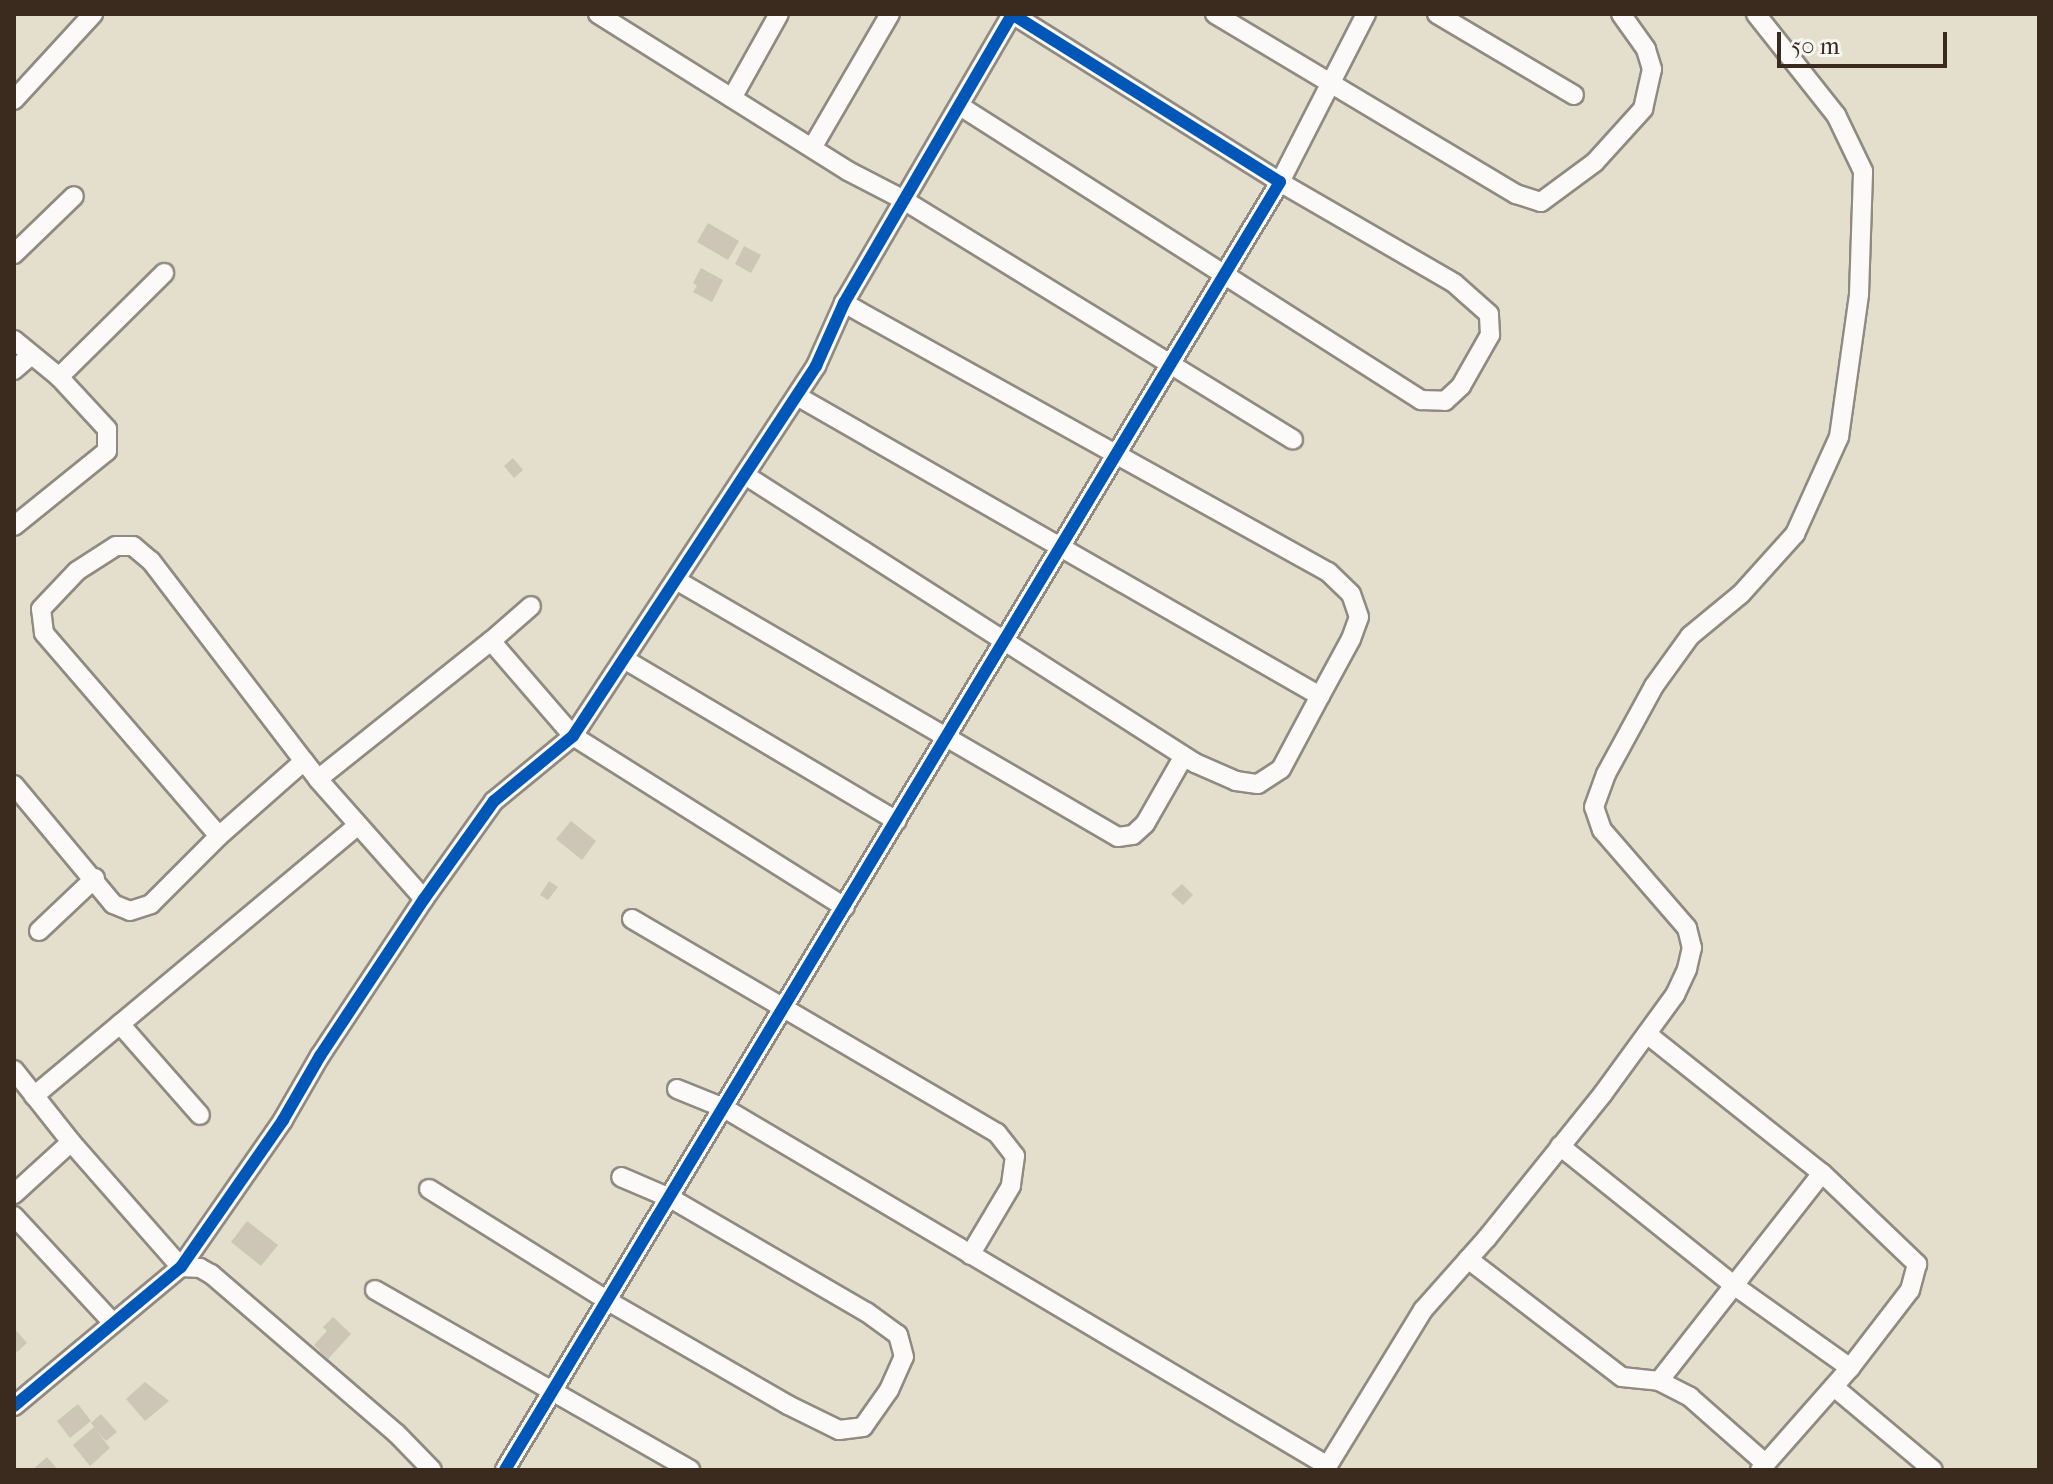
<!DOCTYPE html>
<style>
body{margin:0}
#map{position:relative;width:2053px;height:1484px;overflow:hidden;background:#e4decd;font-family:"IM FELL French Canon",serif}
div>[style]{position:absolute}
.building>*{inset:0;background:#cdc5b5}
.roads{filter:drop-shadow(2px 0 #908a80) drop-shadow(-2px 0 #908a80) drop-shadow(0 2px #908a80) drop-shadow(0 -2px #908a80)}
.minor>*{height:18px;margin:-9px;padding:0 9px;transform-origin:9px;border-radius:9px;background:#fbfaf8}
.cycleway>*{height:12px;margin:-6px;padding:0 6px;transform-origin:6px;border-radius:6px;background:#0057b8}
span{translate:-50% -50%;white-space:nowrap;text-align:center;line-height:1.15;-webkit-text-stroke:7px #f6f6f2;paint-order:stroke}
.frame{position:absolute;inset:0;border:16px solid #3b2a1e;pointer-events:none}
.scale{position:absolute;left:1777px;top:32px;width:170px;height:36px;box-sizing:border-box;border:4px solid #3b2a1e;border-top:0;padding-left:10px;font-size:24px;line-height:28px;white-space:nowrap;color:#3b2a1e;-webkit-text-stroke:6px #f6f6f2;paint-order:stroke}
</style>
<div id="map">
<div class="building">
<div style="clip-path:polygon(708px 223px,739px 241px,728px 260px,697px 242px)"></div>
<div style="clip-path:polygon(744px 246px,761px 255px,751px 273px,735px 264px)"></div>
<div style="clip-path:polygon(701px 268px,723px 280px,712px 302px,693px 292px,697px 286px,693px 283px)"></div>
<div style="clip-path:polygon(513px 458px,523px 470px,514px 478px,504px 466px)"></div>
<div style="clip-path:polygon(571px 821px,596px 841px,582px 860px,556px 839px)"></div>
<div style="clip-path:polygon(549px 881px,558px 887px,548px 900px,540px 895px)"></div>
<div style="clip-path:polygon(1182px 884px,1193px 895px,1183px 905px,1171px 894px)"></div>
<div style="clip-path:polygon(247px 1221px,278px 1245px,261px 1266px,231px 1242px)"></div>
<div style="clip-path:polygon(333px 1317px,351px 1334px,328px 1359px,314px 1345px,327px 1331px,323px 1327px)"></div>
<div style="clip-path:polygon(14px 1328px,27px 1343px,17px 1352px,14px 1348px)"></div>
<div style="clip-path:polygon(145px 1382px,169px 1401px,145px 1421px,126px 1399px)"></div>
<div style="clip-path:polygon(78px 1404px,91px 1421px,70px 1438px,57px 1421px)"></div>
<div style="clip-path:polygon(101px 1414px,117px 1432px,106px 1441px,96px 1430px,110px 1448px,90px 1466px,73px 1445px,94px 1427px,91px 1423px)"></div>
<div style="clip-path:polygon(47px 1457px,58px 1470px,32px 1470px)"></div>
</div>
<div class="roads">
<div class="minor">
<div style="left:598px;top:14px;width:295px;rotate:32.1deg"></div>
<div style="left:848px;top:171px;width:61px;rotate:27.4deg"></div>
<div style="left:902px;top:199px;width:459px;rotate:31.6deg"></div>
<div style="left:1215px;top:14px;width:351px;rotate:30.9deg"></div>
<div style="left:1516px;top:194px;width:26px;rotate:18deg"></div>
<div style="left:1541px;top:202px;width:67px;rotate:-36.5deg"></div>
<div style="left:1595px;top:162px;width:72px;rotate:-47.8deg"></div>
<div style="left:1643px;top:109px;width:41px;rotate:-77.3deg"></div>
<div style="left:1652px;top:69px;width:21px;rotate:-107deg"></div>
<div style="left:1646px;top:49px;width:43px;rotate:-125.5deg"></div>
<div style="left:1437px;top:14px;width:159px;rotate:30.6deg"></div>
<div style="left:732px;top:98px;width:96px;rotate:-60.8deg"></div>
<div style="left:14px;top:100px;width:117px;rotate:-47.4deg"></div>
<div style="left:960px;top:106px;width:547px;rotate:32.53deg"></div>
<div style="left:1421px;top:400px;width:24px;rotate:2deg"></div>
<div style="left:1445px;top:401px;width:22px;rotate:-43deg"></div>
<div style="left:1461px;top:386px;width:59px;rotate:-60.4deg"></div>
<div style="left:1490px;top:335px;width:21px;rotate:-93deg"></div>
<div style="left:1489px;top:314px;width:47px;rotate:-138.5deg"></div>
<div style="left:1454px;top:283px;width:201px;rotate:-149.9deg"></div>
<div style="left:1280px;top:182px;width:189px;rotate:-62.9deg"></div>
<div style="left:812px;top:148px;width:155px;rotate:-59.8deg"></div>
<div style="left:14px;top:254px;width:83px;rotate:-44deg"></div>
<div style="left:14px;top:340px;width:58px;rotate:39.4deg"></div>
<div style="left:59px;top:377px;width:71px;rotate:47.3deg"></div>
<div style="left:107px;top:429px;width:22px;rotate:90deg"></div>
<div style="left:107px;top:451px;width:119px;rotate:141.1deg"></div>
<div style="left:14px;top:370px;width:23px;rotate:-41deg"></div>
<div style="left:59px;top:377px;width:148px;rotate:-44.7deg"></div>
<div style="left:797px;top:396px;width:603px;rotate:29.84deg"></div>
<div style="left:1320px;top:696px;width:65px;rotate:-61.5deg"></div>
<div style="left:1351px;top:639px;width:23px;rotate:-70deg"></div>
<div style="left:1359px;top:617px;width:24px;rotate:-109deg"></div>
<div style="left:1351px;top:594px;width:32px;rotate:-136deg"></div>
<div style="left:1328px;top:572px;width:554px;rotate:-150.94deg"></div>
<div style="left:745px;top:475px;width:534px;rotate:32.62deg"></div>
<div style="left:1195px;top:763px;width:45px;rotate:23.7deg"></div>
<div style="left:1236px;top:781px;width:22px;rotate:8deg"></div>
<div style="left:1258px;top:784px;width:27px;rotate:-33deg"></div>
<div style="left:1281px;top:769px;width:83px;rotate:-61.9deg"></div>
<div style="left:676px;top:580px;width:511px;rotate:30.18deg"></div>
<div style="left:1118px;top:837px;width:15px;rotate:-8deg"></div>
<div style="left:1133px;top:835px;width:16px;rotate:-43deg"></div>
<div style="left:1145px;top:824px;width:78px;rotate:-60.2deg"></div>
<div style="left:491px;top:641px;width:53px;rotate:-41.2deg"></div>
<div style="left:624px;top:659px;width:317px;rotate:30.7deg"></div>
<div style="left:304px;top:761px;width:113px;rotate:138.6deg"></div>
<div style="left:219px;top:836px;width:268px;rotate:-130.8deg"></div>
<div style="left:44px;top:633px;width:24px;rotate:-97deg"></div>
<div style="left:41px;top:609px;width:52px;rotate:-46.5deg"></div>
<div style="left:77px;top:571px;width:46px;rotate:-32.7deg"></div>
<div style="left:116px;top:546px;width:17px"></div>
<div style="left:133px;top:546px;width:23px;rotate:40deg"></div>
<div style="left:151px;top:561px;width:252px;rotate:52.6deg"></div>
<div style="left:304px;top:761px;width:23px;rotate:52deg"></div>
<div style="left:14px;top:785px;width:155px;rotate:50.2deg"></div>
<div style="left:113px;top:904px;width:18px;rotate:22deg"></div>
<div style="left:130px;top:911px;width:22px;rotate:-18deg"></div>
<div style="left:151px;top:904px;width:96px;rotate:-45deg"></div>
<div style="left:424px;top:899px;width:160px;rotate:-131.5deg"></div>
<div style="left:318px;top:779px;width:221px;rotate:-38.6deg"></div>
<div style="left:491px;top:641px;width:125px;rotate:49.2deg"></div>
<div style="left:573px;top:736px;width:321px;rotate:32.2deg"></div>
<div style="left:632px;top:919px;width:423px;rotate:30.4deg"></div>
<div style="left:997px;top:1133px;width:29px;rotate:52deg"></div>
<div style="left:1015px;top:1156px;width:30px;rotate:98deg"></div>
<div style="left:1011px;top:1186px;width:80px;rotate:120.7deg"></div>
<div style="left:39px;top:931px;width:77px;rotate:-43.4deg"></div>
<div style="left:120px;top:1024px;width:121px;rotate:48.7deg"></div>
<div style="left:1647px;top:1034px;width:223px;rotate:38.5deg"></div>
<div style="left:1822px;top:1173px;width:132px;rotate:43.8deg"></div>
<div style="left:1917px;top:1264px;width:27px;rotate:105deg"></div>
<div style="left:1910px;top:1290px;width:98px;rotate:127.6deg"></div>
<div style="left:1850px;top:1368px;width:136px;rotate:131.4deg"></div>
<div style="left:14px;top:1070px;width:92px;rotate:51.6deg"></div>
<div style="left:71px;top:1142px;width:167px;rotate:48.7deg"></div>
<div style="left:181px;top:1267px;width:19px;rotate:3deg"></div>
<div style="left:200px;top:1268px;width:13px;rotate:29deg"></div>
<div style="left:211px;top:1274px;width:245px;rotate:40.7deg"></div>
<div style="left:397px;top:1434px;width:50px;rotate:45.8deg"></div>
<div style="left:677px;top:1089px;width:51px;rotate:22deg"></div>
<div style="left:724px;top:1108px;width:702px;rotate:30.66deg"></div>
<div style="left:34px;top:1096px;width:422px;rotate:-39.9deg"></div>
<div style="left:1560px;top:1146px;width:221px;rotate:38.7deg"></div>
<div style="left:1732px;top:1284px;width:145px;rotate:35.4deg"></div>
<div style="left:429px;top:1189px;width:211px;rotate:32deg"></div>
<div style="left:608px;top:1301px;width:208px;rotate:30deg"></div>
<div style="left:788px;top:1405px;width:57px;rotate:26.1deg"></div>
<div style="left:839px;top:1430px;width:24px;rotate:-7deg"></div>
<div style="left:863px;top:1427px;width:45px;rotate:-54.9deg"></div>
<div style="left:889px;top:1390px;width:36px;rotate:-66deg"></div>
<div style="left:904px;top:1357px;width:23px;rotate:-105deg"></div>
<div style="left:898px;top:1335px;width:39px;rotate:-144deg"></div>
<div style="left:866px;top:1312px;width:227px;rotate:-149.8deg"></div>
<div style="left:670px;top:1198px;width:53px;rotate:-156.8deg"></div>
<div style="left:14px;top:1194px;width:77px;rotate:-42.4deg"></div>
<div style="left:14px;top:1216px;width:146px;rotate:47.2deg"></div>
<div style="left:1468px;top:1259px;width:194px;rotate:37.5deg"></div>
<div style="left:1622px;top:1377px;width:37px;rotate:6deg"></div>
<div style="left:1659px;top:1381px;width:35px;rotate:27deg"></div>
<div style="left:1690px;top:1397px;width:101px;rotate:41.4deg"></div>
<div style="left:375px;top:1290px;width:363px;rotate:29.7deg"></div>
<div style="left:1659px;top:1381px;width:264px;rotate:-51.9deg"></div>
<div style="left:1834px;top:1387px;width:129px;rotate:40deg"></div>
<div style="left:14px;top:1406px;width:217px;rotate:-39.8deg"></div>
<div style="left:181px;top:1267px;width:179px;rotate:-55.2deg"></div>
<div style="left:283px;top:1120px;width:74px;rotate:-60deg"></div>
<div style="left:320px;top:1056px;width:188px;rotate:-56.5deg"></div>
<div style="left:424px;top:899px;width:120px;rotate:-54.5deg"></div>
<div style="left:494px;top:801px;width:102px;rotate:-39.4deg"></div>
<div style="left:573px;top:736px;width:443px;rotate:-56.7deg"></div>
<div style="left:816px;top:366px;width:69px;rotate:-66deg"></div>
<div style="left:844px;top:303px;width:334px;rotate:-59.8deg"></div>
<div style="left:1012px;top:14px;width:316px;rotate:32.1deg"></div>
<div style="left:1280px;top:182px;width:1503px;rotate:121.04deg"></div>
<div style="left:1325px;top:1470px;width:188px;rotate:-58.5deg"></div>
<div style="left:1423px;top:1310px;width:96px;rotate:-48.4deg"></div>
<div style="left:1487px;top:1238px;width:184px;rotate:-51.2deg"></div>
<div style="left:1602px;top:1095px;width:124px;rotate:-53.9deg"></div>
<div style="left:1675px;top:995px;width:29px;rotate:-65deg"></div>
<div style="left:1687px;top:969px;width:22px;rotate:-77deg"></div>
<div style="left:1692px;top:948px;width:21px;rotate:-104deg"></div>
<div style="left:1687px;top:928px;width:130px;rotate:-130.9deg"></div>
<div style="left:1602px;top:830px;width:24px;rotate:-109deg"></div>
<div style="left:1594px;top:807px;width:35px;rotate:-70deg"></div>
<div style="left:1606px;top:774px;width:100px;rotate:-61.4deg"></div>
<div style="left:1654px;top:686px;width:62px;rotate:-54.2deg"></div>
<div style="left:1690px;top:636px;width:66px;rotate:-39.5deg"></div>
<div style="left:1741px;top:594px;width:81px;rotate:-48deg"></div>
<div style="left:1795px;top:534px;width:107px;rotate:-65.6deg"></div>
<div style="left:1839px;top:437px;width:144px;rotate:-82deg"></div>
<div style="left:1859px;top:294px;width:123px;rotate:-88.1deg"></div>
<div style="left:1863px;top:171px;width:62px;rotate:-115.7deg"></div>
<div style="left:1836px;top:115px;width:129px;rotate:-128.4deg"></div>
</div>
</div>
<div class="cycleway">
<div style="left:14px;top:1406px;width:217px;rotate:-39.8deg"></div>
<div style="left:181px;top:1267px;width:179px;rotate:-55.2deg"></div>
<div style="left:283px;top:1120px;width:74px;rotate:-60deg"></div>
<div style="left:320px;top:1056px;width:188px;rotate:-56.5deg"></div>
<div style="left:424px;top:899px;width:120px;rotate:-54.5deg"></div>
<div style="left:494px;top:801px;width:102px;rotate:-39.4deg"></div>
<div style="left:573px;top:736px;width:443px;rotate:-56.7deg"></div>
<div style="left:816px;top:366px;width:69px;rotate:-66deg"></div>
<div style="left:844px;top:303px;width:334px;rotate:-59.8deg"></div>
<div style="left:1012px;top:14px;width:316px;rotate:32.1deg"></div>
<div style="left:1280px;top:182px;width:1503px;rotate:121.04deg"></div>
</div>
<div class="frame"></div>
<div class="scale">50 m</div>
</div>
